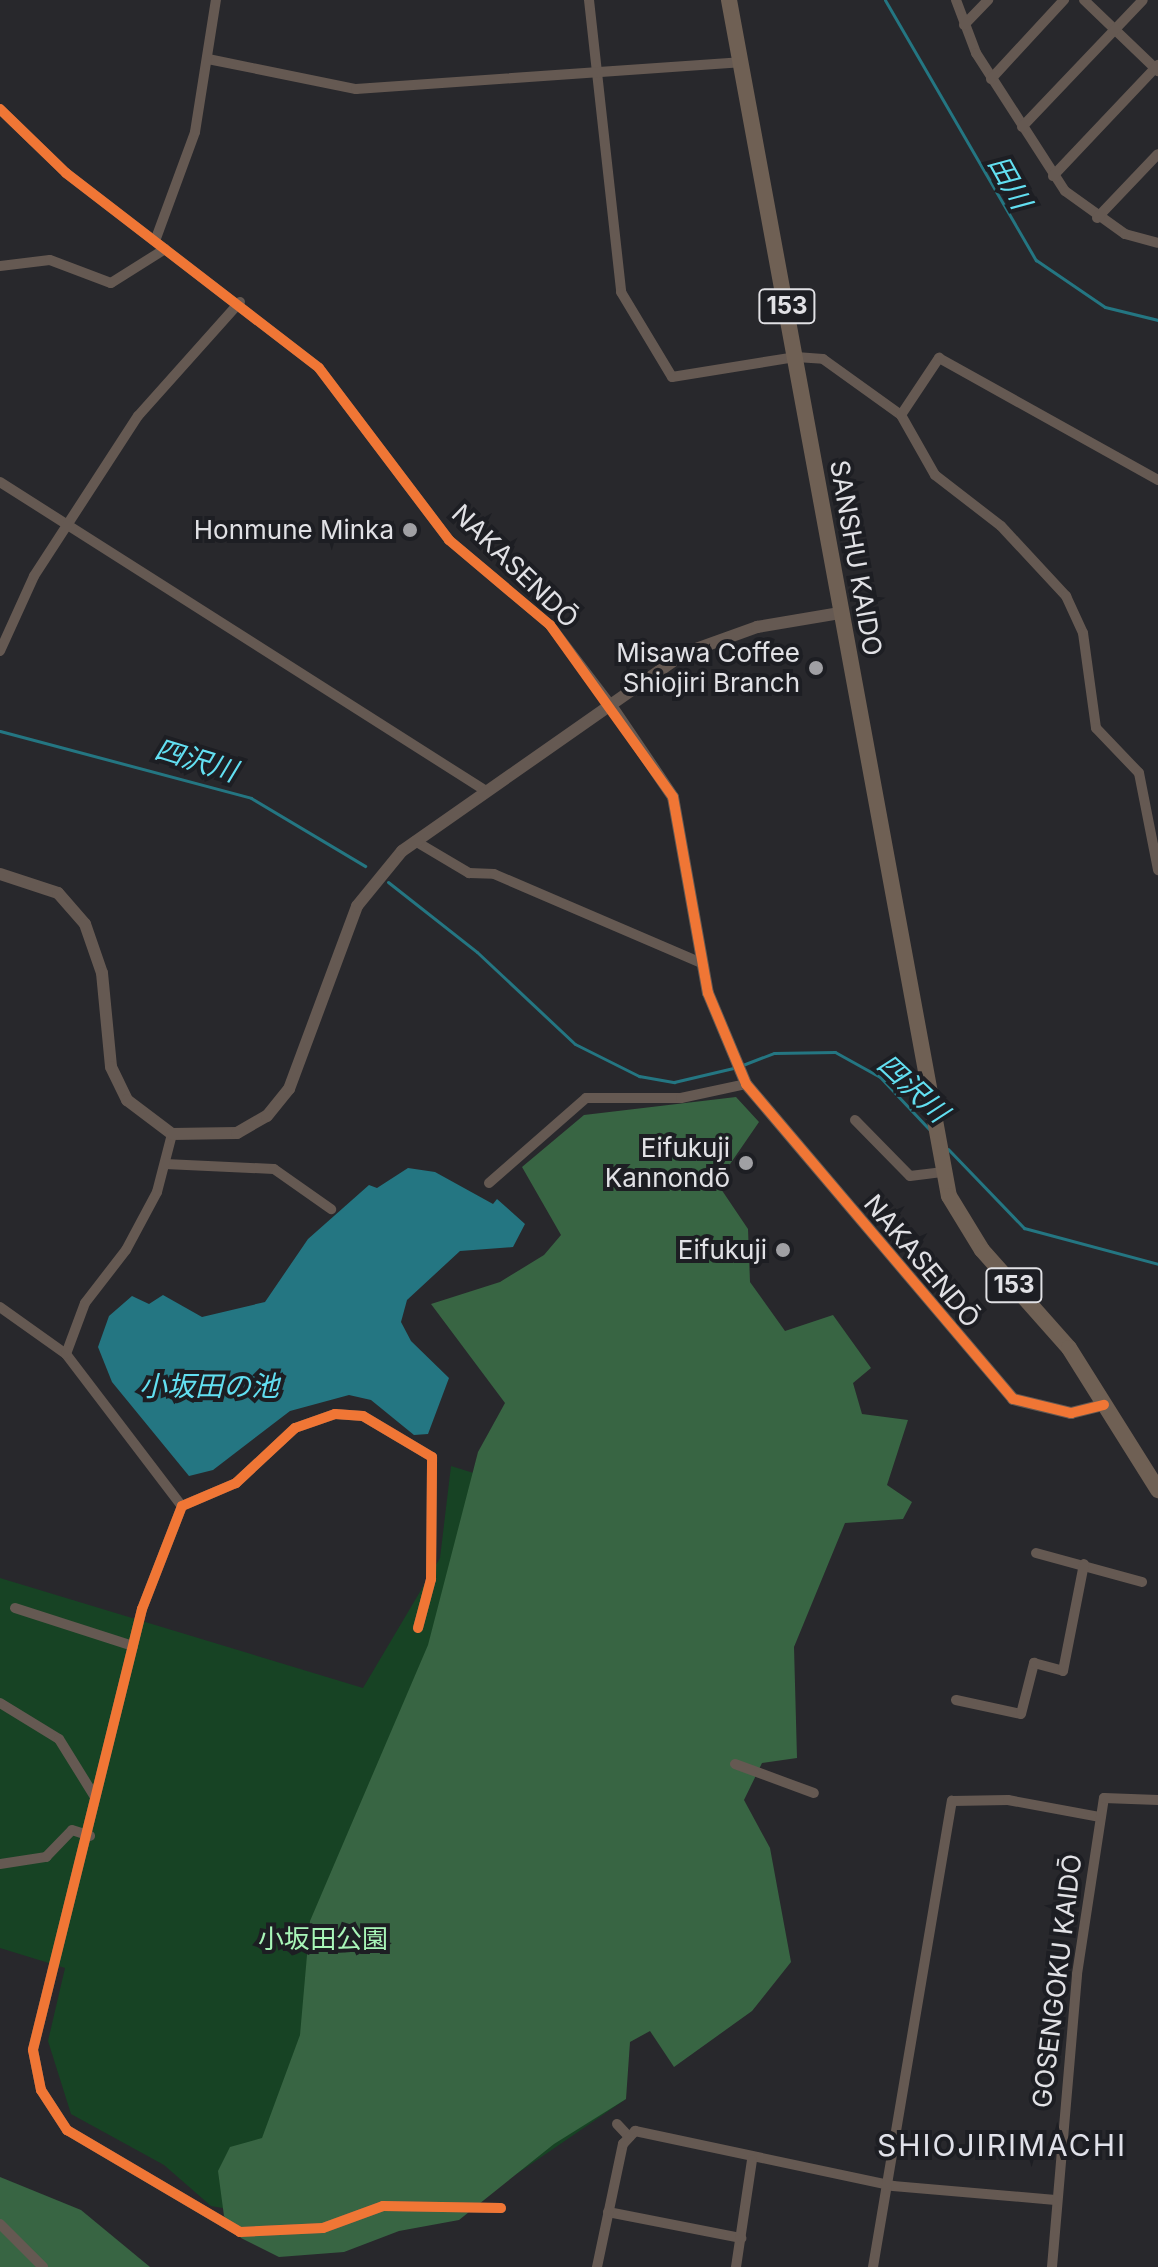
<!DOCTYPE html>
<meta charset="utf-8">
<style>
body{margin:0}
#map{position:relative;width:1158px;height:2267px;overflow:hidden;background:#28282c;font-family:Inter,"Noto Sans JP",sans-serif}
div>[style]{position:absolute}
.green>*{inset:0;background:#174324}
.forest>*{inset:0;background:#386543}
.water>*{inset:0;background:#247682}
.stream>*{height:3px;margin:-1.5px;padding:0 1.5px;transform-origin:1.5px;border-radius:1.5px;background:#247682}
.minor>*{height:10px;margin:-5px;padding:0 5px;transform-origin:5px;border-radius:5px;background:#655952}
.tertiary>*{height:12px;margin:-6px;padding:0 6px;transform-origin:6px;border-radius:6px;background:#655952}
.trunk>*{height:16px;margin:-8px;padding:0 8px;transform-origin:8px;border-radius:8px;background:#6f6054}
.cycleway>*{height:10px;margin:-5px;padding:0 5px;transform-origin:5px;border-radius:5px;background:#f07635}
.dots>*{width:22px;height:22px;translate:-50% -50%;box-sizing:border-box;border:4px solid #1d1e23;border-radius:50%}
span{translate:-50% -50%;white-space:nowrap;text-align:center;line-height:1.15;-webkit-text-stroke:8px #1d1e23;paint-order:stroke}
.shield-label span{padding:2px 6px;background:#1d1e23;border:2px solid;border-radius:6px;-webkit-text-stroke-width:0}
.shield-label{font-size:24px;color:#e1e1e5;font-weight:700}
.poi-label{font-size:26px;color:#e1e1e5}
.right{translate:-100% -50%;text-align:right}
.street-label{font-size:26px;color:#e1e1e5}
.park-label{font-size:26px;color:#a8f5b8}
.water-label{font-size:28px;color:#62dff1;font-style:italic}
.quarter-label{font-size:30px;color:#e0e1e9;letter-spacing:2px}
</style>
<div id="map">
<div class="green">
<div style="clip-path:polygon(451px 1466px,620px 1518px,626px 2099px,518px 2173px,278px 2218px,211px 2206px,164px 2165px,71px 2114px,48px 2041px,65px 1968px,0 1948px,0 1578px,363px 1688px,440px 1558px)"></div>
</div>
<div class="forest">
<div style="clip-path:polygon(736px 1097px,759px 1122px,717px 1183px,748px 1229px,750px 1282px,785px 1331px,833px 1315px,871px 1368px,853px 1383px,862px 1414px,908px 1420px,887px 1485px,912px 1502px,903px 1519px,845px 1523px,794px 1647px,797px 1758px,762px 1763px,744px 1800px,770px 1848px,791px 1962px,752px 2011px,674px 2067px,650px 2031px,630px 2042px,626px 2099px,554px 2144px,459px 2220px,399px 2231px,344px 2252px,279px 2257px,241px 2238px,224px 2216px,218px 2171px,230px 2147px,262px 2138px,300px 2035px,310px 1921px,428px 1645px,478px 1452px,505px 1403px,431px 1304px,500px 1282px,544px 1255px,561px 1235px,522px 1167px,584px 1115px)"></div>
<div style="clip-path:polygon(0 2177px,81px 2210px,150px 2267px,0 2267px)"></div>
</div>
<div class="water">
<div style="clip-path:polygon(408px 1168px,435px 1172px,493px 1204px,497px 1199px,525px 1224px,513px 1247px,460px 1251px,407px 1300px,401px 1322px,411px 1341px,449px 1378px,428px 1434px,414px 1435px,371px 1400px,349px 1395px,290px 1411px,213px 1470px,189px 1476px,112px 1382px,98px 1347px,109px 1316px,132px 1296px,149px 1304px,163px 1295px,202px 1317px,265px 1302px,308px 1239px,369px 1185px,377px 1188px)"></div>
</div>
<div class="stream">
<div style="left:885px;top:0;width:301px;rotate:59.9deg"></div>
<div style="left:1036px;top:260px;width:83px;rotate:34.3deg"></div>
<div style="left:1105px;top:307px;width:55px;rotate:13.8deg"></div>
<div style="left:0;top:731px;width:260px;rotate:14.9deg"></div>
<div style="left:251px;top:798px;width:133px;rotate:30.8deg"></div>
<div style="left:388px;top:882px;width:113px;rotate:38.2deg"></div>
<div style="left:477px;top:952px;width:134px;rotate:43.2deg"></div>
<div style="left:575px;top:1044px;width:72px;rotate:26.6deg"></div>
<div style="left:639px;top:1076px;width:36px;rotate:10deg"></div>
<div style="left:674px;top:1082px;width:61px;rotate:-13.3deg"></div>
<div style="left:740px;top:1066px;width:36px;rotate:-21deg"></div>
<div style="left:774px;top:1053px;width:61px;rotate:-0.9deg"></div>
<div style="left:835px;top:1052px;width:51px;rotate:29.1deg"></div>
<div style="left:880px;top:1077px;width:71px;rotate:46.7deg"></div>
<div style="left:948px;top:1149px;width:110px;rotate:46.1deg"></div>
<div style="left:1024px;top:1228px;width:139px;rotate:15deg"></div>
</div>
<div class="minor">
<div style="left:589px;top:0;width:294px;rotate:83.7deg"></div>
<div style="left:621px;top:292px;width:99px;rotate:59deg"></div>
<div style="left:672px;top:377px;width:126px;rotate:-9.2deg"></div>
<div style="left:796px;top:357px;width:27px;rotate:4deg"></div>
<div style="left:823px;top:359px;width:96px;rotate:35.7deg"></div>
<div style="left:901px;top:415px;width:69px;rotate:60.5deg"></div>
<div style="left:935px;top:475px;width:83px;rotate:37.7deg"></div>
<div style="left:1001px;top:526px;width:96px;rotate:47.1deg"></div>
<div style="left:1066px;top:596px;width:41px;rotate:65.3deg"></div>
<div style="left:1083px;top:633px;width:96px;rotate:82.2deg"></div>
<div style="left:1096px;top:728px;width:62px;rotate:46.3deg"></div>
<div style="left:1139px;top:773px;width:99px;rotate:78.9deg"></div>
<div style="left:956px;top:0;width:57px;rotate:69.3deg"></div>
<div style="left:976px;top:53px;width:164px;rotate:57.2deg"></div>
<div style="left:1065px;top:191px;width:74px;rotate:35.6deg"></div>
<div style="left:1125px;top:234px;width:34px;rotate:15deg"></div>
<div style="left:1084px;top:0;width:103px;rotate:43.8deg"></div>
<div style="left:964px;top:25px;width:35px;rotate:-46deg"></div>
<div style="left:208px;top:59px;width:151px;rotate:11.5deg"></div>
<div style="left:356px;top:89px;width:385px;rotate:-4deg"></div>
<div style="left:991px;top:79px;width:108px;rotate:-47.3deg"></div>
<div style="left:0;top:109px;width:92px;rotate:44.1deg"></div>
<div style="left:66px;top:173px;width:319px;rotate:37.6deg"></div>
<div style="left:319px;top:368px;width:216px;rotate:52.9deg"></div>
<div style="left:449px;top:540px;width:132px;rotate:40.1deg"></div>
<div style="left:550px;top:625px;width:99px;rotate:52.8deg"></div>
<div style="left:1022px;top:127px;width:175px;rotate:-46.4deg"></div>
<div style="left:1053px;top:176px;width:153px;rotate:-46.6deg"></div>
<div style="left:1097px;top:218px;width:88px;rotate:-46.4deg"></div>
<div style="left:155px;top:241px;width:116px;rotate:-69.8deg"></div>
<div style="left:195px;top:132px;width:134px;rotate:-81deg"></div>
<div style="left:0;top:266px;width:50px;rotate:-6.8deg"></div>
<div style="left:50px;top:260px;width:65px;rotate:20.7deg"></div>
<div style="left:111px;top:283px;width:64px;rotate:-32.2deg"></div>
<div style="left:901px;top:415px;width:69px;rotate:-56.3deg"></div>
<div style="left:939px;top:358px;width:251px;rotate:29.1deg"></div>
<div style="left:0;top:482px;width:576px;rotate:32.45deg"></div>
<div style="left:0;top:651px;width:82px;rotate:-65.6deg"></div>
<div style="left:34px;top:576px;width:191px;rotate:-57deg"></div>
<div style="left:138px;top:416px;width:153px;rotate:-48.2deg"></div>
<div style="left:415px;top:841px;width:63px;rotate:30.7deg"></div>
<div style="left:469px;top:873px;width:25px;rotate:2deg"></div>
<div style="left:494px;top:874px;width:226px;rotate:23.2deg"></div>
<div style="left:855px;top:1120px;width:78px;rotate:45.5deg"></div>
<div style="left:910px;top:1176px;width:32px;rotate:-7deg"></div>
<div style="left:165px;top:1164px;width:109px;rotate:2.6deg"></div>
<div style="left:274px;top:1169px;width:70px;rotate:35.1deg"></div>
<div style="left:489px;top:1183px;width:129px;rotate:-41.2deg"></div>
<div style="left:586px;top:1098px;width:95px"></div>
<div style="left:681px;top:1098px;width:66px;rotate:-12.2deg"></div>
<div style="left:0;top:1307px;width:81px;rotate:35.5deg"></div>
<div style="left:66px;top:1354px;width:191px;rotate:52.7deg"></div>
<div style="left:66px;top:1354px;width:54px;rotate:-69.6deg"></div>
<div style="left:85px;top:1303px;width:67px;rotate:-52.3deg"></div>
<div style="left:126px;top:1250px;width:66px;rotate:-61.9deg"></div>
<div style="left:157px;top:1192px;width:60px;rotate:-75.5deg"></div>
<div style="left:1036px;top:1553px;width:110px;rotate:15.3deg"></div>
<div style="left:15px;top:1608px;width:124px;rotate:17.9deg"></div>
<div style="left:418px;top:1628px;width:51px;rotate:-75.1deg"></div>
<div style="left:431px;top:1579px;width:122px;rotate:-89.5deg"></div>
<div style="left:432px;top:1457px;width:80px;rotate:-149.3deg"></div>
<div style="left:363px;top:1416px;width:28px;rotate:-176deg"></div>
<div style="left:335px;top:1414px;width:42px;rotate:160.7deg"></div>
<div style="left:295px;top:1428px;width:81px;rotate:137deg"></div>
<div style="left:236px;top:1483px;width:59px;rotate:156.9deg"></div>
<div style="left:182px;top:1506px;width:110px;rotate:111.2deg"></div>
<div style="left:142px;top:1609px;width:454px;rotate:103.9deg"></div>
<div style="left:33px;top:2050px;width:41px;rotate:78.7deg"></div>
<div style="left:41px;top:2090px;width:48px;rotate:57deg"></div>
<div style="left:67px;top:2130px;width:201px;rotate:30.5deg"></div>
<div style="left:240px;top:2232px;width:83px;rotate:-2.8deg"></div>
<div style="left:323px;top:2228px;width:64px;rotate:-20.1deg"></div>
<div style="left:383px;top:2206px;width:118px;rotate:1deg"></div>
<div style="left:956px;top:1700px;width:66px;rotate:12.2deg"></div>
<div style="left:1021px;top:1714px;width:53px;rotate:-75.7deg"></div>
<div style="left:1034px;top:1663px;width:30px;rotate:15deg"></div>
<div style="left:1063px;top:1671px;width:109px;rotate:-78.9deg"></div>
<div style="left:0;top:1703px;width:69px;rotate:31.4deg"></div>
<div style="left:59px;top:1739px;width:68px;rotate:58.2deg"></div>
<div style="left:735px;top:1764px;width:84px;rotate:20.2deg"></div>
<div style="left:0;top:1864px;width:47px;rotate:-8.7deg"></div>
<div style="left:46px;top:1857px;width:37px;rotate:-46deg"></div>
<div style="left:72px;top:1830px;width:19px;rotate:18deg"></div>
<div style="left:617px;top:2124px;width:18px;rotate:47deg"></div>
<div style="left:608px;top:2212px;width:136px;rotate:11.1deg"></div>
<div style="left:0;top:2224px;width:61px;rotate:45deg"></div>
<div style="left:597px;top:2267px;width:126px;rotate:-78.1deg"></div>
<div style="left:623px;top:2144px;width:18px;rotate:-47deg"></div>
<div style="left:635px;top:2131px;width:264px;rotate:12deg"></div>
<div style="left:893px;top:2186px;width:163px;rotate:4.9deg"></div>
<div style="left:736px;top:2267px;width:108px;rotate:-81.5deg"></div>
<div style="left:873px;top:2267px;width:473px;rotate:-80.4deg"></div>
<div style="left:952px;top:1801px;width:56px;rotate:-1deg"></div>
<div style="left:1008px;top:1800px;width:94px;rotate:10.5deg"></div>
<div style="left:1052px;top:2267px;width:294px;rotate:-85.1deg"></div>
<div style="left:1077px;top:1974px;width:178px;rotate:-81.3deg"></div>
<div style="left:1104px;top:1798px;width:54px;rotate:2.1deg"></div>
</div>
<div class="tertiary">
<div style="left:610px;top:704px;width:112px;rotate:55.9deg"></div>
<div style="left:673px;top:797px;width:199px;rotate:79.9deg"></div>
<div style="left:708px;top:993px;width:99px;rotate:67.3deg"></div>
<div style="left:746px;top:1084px;width:413px;rotate:49.7deg"></div>
<div style="left:1013px;top:1399px;width:60px;rotate:13.6deg"></div>
<div style="left:1071px;top:1413px;width:34px;rotate:-14deg"></div>
<div style="left:0;top:874px;width:61px;rotate:18.1deg"></div>
<div style="left:58px;top:893px;width:41px;rotate:48.9deg"></div>
<div style="left:85px;top:924px;width:52px;rotate:70.9deg"></div>
<div style="left:102px;top:973px;width:94px;rotate:84.5deg"></div>
<div style="left:111px;top:1067px;width:37px;rotate:64deg"></div>
<div style="left:127px;top:1100px;width:56px;rotate:37.1deg"></div>
<div style="left:172px;top:1134px;width:65px;rotate:-0.9deg"></div>
<div style="left:237px;top:1133px;width:34px;rotate:-30deg"></div>
<div style="left:267px;top:1116px;width:35px;rotate:-51deg"></div>
<div style="left:289px;top:1089px;width:195px;rotate:-69.6deg"></div>
<div style="left:357px;top:906px;width:71px;rotate:-50.7deg"></div>
<div style="left:402px;top:851px;width:345px;rotate:-35deg"></div>
<div style="left:685px;top:653px;width:77px;rotate:-19.9deg"></div>
<div style="left:757px;top:627px;width:84px;rotate:-9.6deg"></div>
</div>
<div class="trunk">
<div style="left:729px;top:0;width:1216px;rotate:79.58deg"></div>
<div style="left:949px;top:1196px;width:63px;rotate:58.6deg"></div>
<div style="left:982px;top:1250px;width:131px;rotate:48.4deg"></div>
<div style="left:1069px;top:1348px;width:168px;rotate:57.9deg"></div>
</div>
<div class="cycleway">
<div style="left:0;top:109px;width:92px;rotate:44.1deg"></div>
<div style="left:66px;top:173px;width:319px;rotate:37.6deg"></div>
<div style="left:319px;top:368px;width:216px;rotate:52.9deg"></div>
<div style="left:449px;top:540px;width:132px;rotate:40.1deg"></div>
<div style="left:550px;top:625px;width:211px;rotate:54.4deg"></div>
<div style="left:673px;top:797px;width:199px;rotate:79.9deg"></div>
<div style="left:708px;top:993px;width:99px;rotate:67.3deg"></div>
<div style="left:746px;top:1084px;width:413px;rotate:49.7deg"></div>
<div style="left:1013px;top:1399px;width:60px;rotate:13.6deg"></div>
<div style="left:1071px;top:1413px;width:34px;rotate:-14deg"></div>
<div style="left:418px;top:1628px;width:51px;rotate:-75.1deg"></div>
<div style="left:431px;top:1579px;width:122px;rotate:-89.5deg"></div>
<div style="left:432px;top:1457px;width:80px;rotate:-149.3deg"></div>
<div style="left:363px;top:1416px;width:28px;rotate:-176deg"></div>
<div style="left:335px;top:1414px;width:42px;rotate:160.7deg"></div>
<div style="left:295px;top:1428px;width:81px;rotate:137deg"></div>
<div style="left:236px;top:1483px;width:59px;rotate:156.9deg"></div>
<div style="left:182px;top:1506px;width:110px;rotate:111.2deg"></div>
<div style="left:142px;top:1609px;width:454px;rotate:103.9deg"></div>
<div style="left:33px;top:2050px;width:41px;rotate:78.7deg"></div>
<div style="left:41px;top:2090px;width:48px;rotate:57deg"></div>
<div style="left:67px;top:2130px;width:201px;rotate:30.5deg"></div>
<div style="left:240px;top:2232px;width:83px;rotate:-2.8deg"></div>
<div style="left:323px;top:2228px;width:64px;rotate:-20.1deg"></div>
<div style="left:383px;top:2206px;width:118px;rotate:1deg"></div>
</div>
<div class="dots">
<div style="left:410px;top:530px;background:#a0a0a4"></div>
<div style="left:816px;top:668px;background:#a0a0a4"></div>
<div style="left:746px;top:1163px;background:#a0a0a4"></div>
<div style="left:783px;top:1250px;background:#a0a0a4"></div>
</div>
<div class="shield-label">
<span style="left:787px;top:306px">153</span>
<span style="left:1014px;top:1285px">153</span>
</div>
<div class="poi-label">
<span class="right" style="left:394px;top:530px">Honmune Minka</span>
<span class="right" style="left:800px;top:668px">Misawa Coffee<br>Shiojiri Branch</span>
<span class="right" style="left:730px;top:1163px">Eifukuji<br>Kannondō</span>
<span class="right" style="left:767px;top:1250px">Eifukuji</span>
</div>
<div class="street-label">
<span style="left:856px;top:558px;rotate:80deg">SANSHU KAIDO</span>
<span style="left:515px;top:566px;rotate:44deg">NAKASENDŌ</span>
<span style="left:922px;top:1261px;rotate:50deg">NAKASENDŌ</span>
<span style="left:1057px;top:1981px;rotate:-83deg">GOSENGOKU KAIDŌ</span>
</div>
<div class="park-label">
<span style="left:323px;top:1939px">小坂田公園</span>
</div>
<div class="water-label">
<span style="left:1010px;top:182px;rotate:61deg">田川</span>
<span style="left:196px;top:760px;rotate:17deg">四沢川</span>
<span style="left:913px;top:1088px;rotate:43deg">四沢川</span>
<span style="left:209px;top:1386px">小坂田の池</span>
</div>
<div class="quarter-label">
<span style="left:1002px;top:2145px">SHIOJIRIMACHI</span>
</div>
</div>
